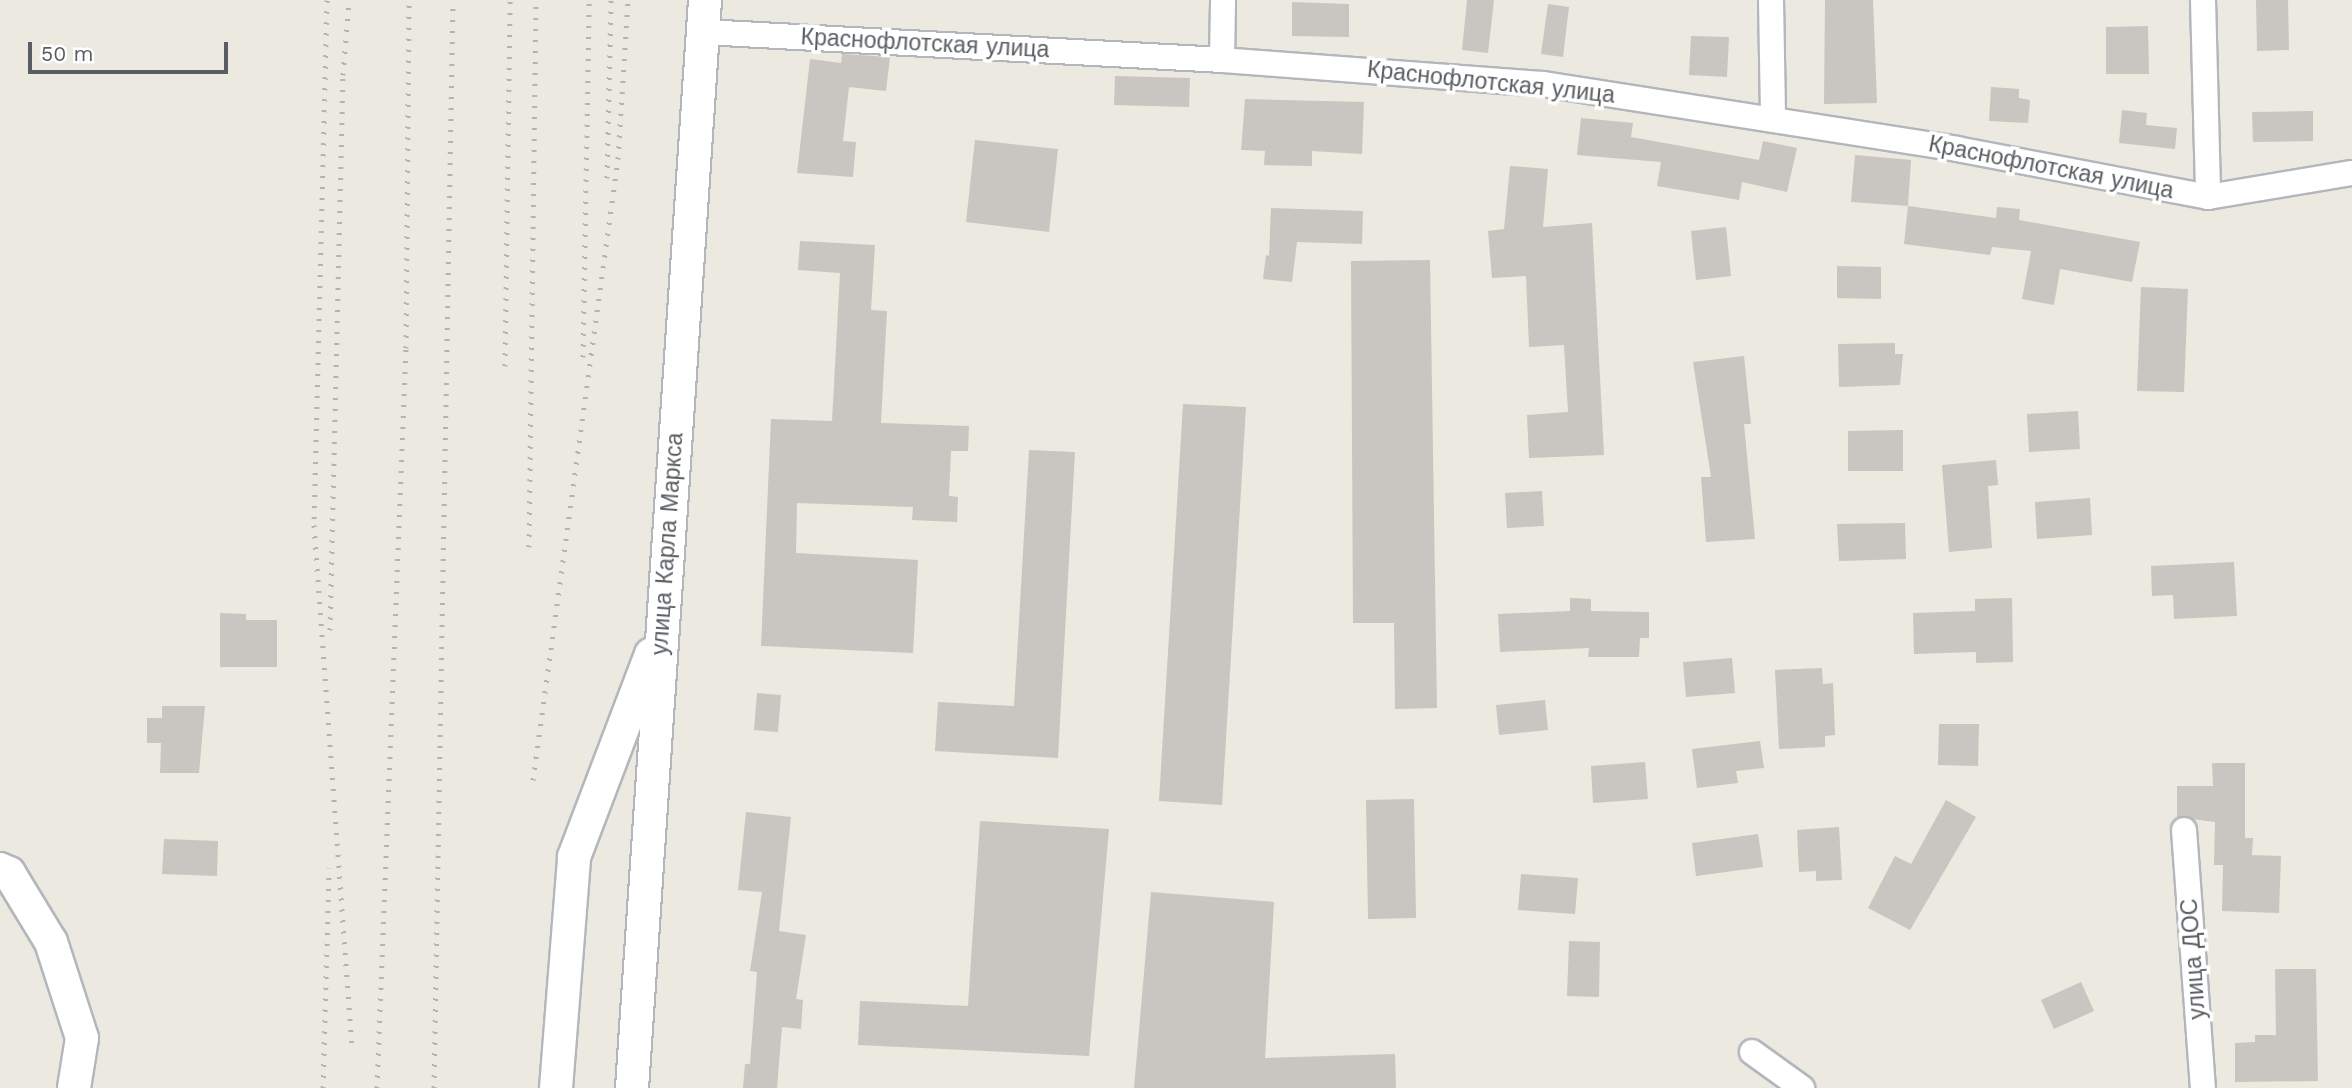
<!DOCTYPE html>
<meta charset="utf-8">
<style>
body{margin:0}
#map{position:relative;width:2352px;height:1088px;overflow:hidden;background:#ece9e0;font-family:"Work Sans",sans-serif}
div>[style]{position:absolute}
.building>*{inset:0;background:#c9c5c0}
.roads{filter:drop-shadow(2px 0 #b3b7bb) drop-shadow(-2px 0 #b3b7bb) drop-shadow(0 2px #b3b7bb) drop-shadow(0 -2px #b3b7bb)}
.minor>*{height:24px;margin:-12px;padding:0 12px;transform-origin:12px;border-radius:12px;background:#fff}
.tertiary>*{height:32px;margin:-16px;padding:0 16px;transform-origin:16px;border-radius:16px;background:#fff}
.rail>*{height:5px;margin-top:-2.5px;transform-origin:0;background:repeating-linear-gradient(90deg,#b2b3b3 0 2px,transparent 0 11px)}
span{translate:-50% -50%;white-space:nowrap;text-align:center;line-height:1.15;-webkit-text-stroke:7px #fff;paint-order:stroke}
.street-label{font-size:23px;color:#595e62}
.scale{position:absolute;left:28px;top:42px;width:200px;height:32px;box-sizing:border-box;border:4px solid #595e62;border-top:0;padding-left:9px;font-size:21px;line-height:24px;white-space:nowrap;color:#595e62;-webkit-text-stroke:5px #fff;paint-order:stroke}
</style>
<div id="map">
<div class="building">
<div style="clip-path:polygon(1467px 0,1494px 0,1488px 53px,1462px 50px)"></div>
<div style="clip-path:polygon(1825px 0,1873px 0,1877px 103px,1824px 104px)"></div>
<div style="clip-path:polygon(2256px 0,2288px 0,2289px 50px,2257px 51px)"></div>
<div style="clip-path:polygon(1292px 2px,1349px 4px,1349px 37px,1292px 36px)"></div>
<div style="clip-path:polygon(1548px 4px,1569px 7px,1563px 57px,1541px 54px)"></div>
<div style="clip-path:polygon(2148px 26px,2149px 74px,2106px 74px,2106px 27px)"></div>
<div style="clip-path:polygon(1691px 36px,1729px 37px,1727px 77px,1689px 75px)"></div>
<div style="clip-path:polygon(842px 54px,890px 57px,886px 91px,849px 87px,843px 141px,856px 142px,853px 177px,797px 173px,810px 59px,841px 63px)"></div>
<div style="clip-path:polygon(1115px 76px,1190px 78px,1189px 107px,1114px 105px)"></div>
<div style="clip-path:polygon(1991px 87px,2019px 89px,2019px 98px,2030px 100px,2028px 123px,1989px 121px)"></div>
<div style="clip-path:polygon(1245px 99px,1364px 102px,1362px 154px,1312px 151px,1312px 166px,1264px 165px,1265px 151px,1241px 150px)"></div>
<div style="clip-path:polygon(2122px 110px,2147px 113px,2146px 125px,2177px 128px,2175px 149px,2119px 143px)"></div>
<div style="clip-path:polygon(2313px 111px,2313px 141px,2253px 142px,2252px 112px)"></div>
<div style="clip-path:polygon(1581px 118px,1633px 123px,1631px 137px,1759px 160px,1763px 141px,1797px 148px,1787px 192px,1742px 182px,1739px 200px,1657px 186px,1661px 162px,1577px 155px)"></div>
<div style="clip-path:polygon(975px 140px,1058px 149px,1049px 232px,966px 222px)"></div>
<div style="clip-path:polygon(1855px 155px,1911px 160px,1908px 206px,1851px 202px)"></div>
<div style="clip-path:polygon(1510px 166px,1548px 169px,1543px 227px,1592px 223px,1604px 455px,1529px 458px,1527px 415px,1568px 412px,1564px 345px,1529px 347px,1526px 276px,1492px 278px,1488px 231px,1504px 229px)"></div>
<div style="clip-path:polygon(1908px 206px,1996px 218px,1997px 207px,2020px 209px,2019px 220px,2140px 242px,2132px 282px,2060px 269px,2054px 305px,2022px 299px,2031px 251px,1992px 247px,1990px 255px,1904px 244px)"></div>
<div style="clip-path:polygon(1271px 208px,1363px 211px,1362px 244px,1297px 242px,1292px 282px,1263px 279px,1266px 255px,1269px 256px)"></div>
<div style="clip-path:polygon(1726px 227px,1731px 276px,1696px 280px,1691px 231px)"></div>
<div style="clip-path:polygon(800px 241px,875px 245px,871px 310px,887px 311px,881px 423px,969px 426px,968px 451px,951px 451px,949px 496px,958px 497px,957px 522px,912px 520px,913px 507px,797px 503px,796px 553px,918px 560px,913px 653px,761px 646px,771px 419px,832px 421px,840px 273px,798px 270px)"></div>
<div style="clip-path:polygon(1430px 260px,1437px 708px,1395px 709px,1394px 623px,1353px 623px,1351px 261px)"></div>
<div style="clip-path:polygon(1837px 266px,1881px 267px,1881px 299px,1837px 298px)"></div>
<div style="clip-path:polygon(2141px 287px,2188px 289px,2184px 392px,2137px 391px)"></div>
<div style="clip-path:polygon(1895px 343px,1895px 354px,1903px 354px,1900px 385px,1839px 387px,1838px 344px)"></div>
<div style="clip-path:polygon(1744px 356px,1751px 424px,1744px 424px,1755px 539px,1706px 542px,1701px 477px,1711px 477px,1693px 362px)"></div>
<div style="clip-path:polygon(1183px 404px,1246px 407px,1222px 805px,1159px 801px)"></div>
<div style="clip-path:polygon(2078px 411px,2080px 449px,2029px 452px,2027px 414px)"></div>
<div style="clip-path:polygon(1903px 430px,1903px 471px,1848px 471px,1848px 431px)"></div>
<div style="clip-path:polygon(1029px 450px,1075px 452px,1058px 758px,935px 751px,938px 702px,1014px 706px)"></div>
<div style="clip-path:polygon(1996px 460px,1998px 485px,1988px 486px,1992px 548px,1949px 552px,1942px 465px)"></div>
<div style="clip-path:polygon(1542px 491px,1544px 526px,1507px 528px,1505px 493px)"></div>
<div style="clip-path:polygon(2090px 498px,2092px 535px,2037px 539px,2035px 502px)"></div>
<div style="clip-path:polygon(1905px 523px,1906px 559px,1839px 561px,1837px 524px)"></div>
<div style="clip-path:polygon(2234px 562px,2237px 616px,2174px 619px,2173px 595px,2152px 596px,2151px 566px)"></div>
<div style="clip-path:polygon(1570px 598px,1591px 599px,1591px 611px,1649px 612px,1649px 638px,1640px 638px,1639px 657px,1588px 657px,1589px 648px,1500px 652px,1498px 614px,1570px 611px)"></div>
<div style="clip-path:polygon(2012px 598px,2013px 662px,1976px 663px,1976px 652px,1914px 654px,1913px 613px,1975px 611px,1975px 599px)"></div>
<div style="clip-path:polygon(220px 613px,246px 614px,246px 620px,277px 620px,277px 667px,220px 667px)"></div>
<div style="clip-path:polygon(1732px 658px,1735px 693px,1686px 697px,1683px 662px)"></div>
<div style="clip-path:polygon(1822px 668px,1823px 684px,1833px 683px,1835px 735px,1825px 736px,1825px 747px,1779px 749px,1775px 670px)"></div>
<div style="clip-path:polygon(757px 693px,781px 695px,778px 732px,754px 730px)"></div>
<div style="clip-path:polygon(1545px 700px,1548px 730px,1499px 735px,1496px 705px)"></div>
<div style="clip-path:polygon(162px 706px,205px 706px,199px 773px,160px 773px,161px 743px,147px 743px,147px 718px,162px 718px)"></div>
<div style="clip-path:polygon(1939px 724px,1979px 724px,1978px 766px,1938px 765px)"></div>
<div style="clip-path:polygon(1760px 741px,1764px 768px,1736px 771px,1738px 783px,1697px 788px,1692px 749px)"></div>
<div style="clip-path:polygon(1645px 762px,1648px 799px,1593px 803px,1591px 766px)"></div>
<div style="clip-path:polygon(2212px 763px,2245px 763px,2245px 838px,2253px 838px,2252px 855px,2281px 856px,2279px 913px,2222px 911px,2223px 865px,2214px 865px,2215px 822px,2177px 817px,2177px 786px,2213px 786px)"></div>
<div style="clip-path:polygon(1414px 799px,1416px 918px,1368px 919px,1366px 800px)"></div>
<div style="clip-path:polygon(1946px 800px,1976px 817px,1910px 930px,1868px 908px,1895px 856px,1911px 864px)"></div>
<div style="clip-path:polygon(746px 812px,791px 817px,779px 931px,806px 935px,796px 999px,803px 1000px,801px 1029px,782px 1027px,777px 1088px,743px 1088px,745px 1064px,750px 1064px,757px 972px,750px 971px,762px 892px,738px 890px)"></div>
<div style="clip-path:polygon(980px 821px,1109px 829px,1089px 1056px,858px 1045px,860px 1001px,968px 1006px)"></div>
<div style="clip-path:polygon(1839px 827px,1842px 880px,1816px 881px,1816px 871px,1799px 872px,1797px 830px)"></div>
<div style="clip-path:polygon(1758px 834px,1763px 867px,1696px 876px,1692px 843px)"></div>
<div style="clip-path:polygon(164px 839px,218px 841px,217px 876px,162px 874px)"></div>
<div style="clip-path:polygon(1521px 874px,1578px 878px,1575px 914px,1518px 910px)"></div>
<div style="clip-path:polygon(1151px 892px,1274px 902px,1265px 1058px,1395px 1054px,1396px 1088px,1134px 1088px)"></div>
<div style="clip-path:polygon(1569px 941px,1600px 942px,1599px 997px,1567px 996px)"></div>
<div style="clip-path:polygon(2275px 969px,2316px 969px,2318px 1081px,2235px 1082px,2235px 1043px,2255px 1042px,2255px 1035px,2276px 1035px)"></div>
<div style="clip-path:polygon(2081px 982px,2094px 1011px,2054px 1029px,2041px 1000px)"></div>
</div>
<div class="roads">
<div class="minor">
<div style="left:1771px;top:0;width:120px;rotate:89deg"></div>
<div style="left:2203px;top:0;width:197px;rotate:88.5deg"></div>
<div style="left:704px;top:32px;width:519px;rotate:3.09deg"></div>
<div style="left:1222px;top:60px;width:322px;rotate:4.3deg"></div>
<div style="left:1543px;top:84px;width:419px;rotate:8.9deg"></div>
<div style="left:1957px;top:149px;width:256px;rotate:10.8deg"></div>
<div style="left:2208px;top:197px;width:146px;rotate:-9.5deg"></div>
<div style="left:1222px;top:60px;width:60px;rotate:-89deg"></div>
<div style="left:2184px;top:830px;width:259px;rotate:85.8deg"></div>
<div style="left:1752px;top:1052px;width:62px;rotate:35.8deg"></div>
</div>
<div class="tertiary">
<div style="left:0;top:869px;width:10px;rotate:24deg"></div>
<div style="left:9px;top:873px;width:81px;rotate:58.7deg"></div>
<div style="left:51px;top:942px;width:101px;rotate:72.1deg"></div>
<div style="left:82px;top:1038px;width:51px;rotate:99.1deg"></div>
<div style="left:556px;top:1088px;width:232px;rotate:-85.5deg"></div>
<div style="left:574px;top:857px;width:217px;rotate:-69.2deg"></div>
<div style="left:632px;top:1088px;width:1090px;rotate:-86.16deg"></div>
</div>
</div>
<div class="rail">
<div style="left:327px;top:0;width:525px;rotate:91.42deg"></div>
<div style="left:314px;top:525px;width:524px;rotate:85.84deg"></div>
<div style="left:607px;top:178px;width:178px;rotate:-88.7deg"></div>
<div style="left:583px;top:357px;width:357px;rotate:-89deg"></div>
<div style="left:505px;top:366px;width:366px;rotate:-89.2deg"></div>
<div style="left:529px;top:547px;width:547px;rotate:-89.27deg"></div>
<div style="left:330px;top:630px;width:555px;rotate:-88.66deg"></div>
<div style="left:343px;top:75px;width:75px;rotate:-85.4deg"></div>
<div style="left:533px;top:780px;width:627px;rotate:-82.21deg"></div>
<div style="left:618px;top:159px;width:159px;rotate:-86.4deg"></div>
<div style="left:323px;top:1088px;width:220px;rotate:-88.4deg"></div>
<div style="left:377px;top:1088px;width:741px;rotate:-87.76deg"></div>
<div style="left:406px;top:348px;width:348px;rotate:-89.5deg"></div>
<div style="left:434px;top:1088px;width:1088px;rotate:-89deg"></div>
</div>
<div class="street-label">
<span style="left:925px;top:44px;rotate:3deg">Краснофлотская улица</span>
<span style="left:1491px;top:83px;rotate:6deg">Краснофлотская улица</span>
<span style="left:2051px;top:168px;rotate:11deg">Краснофлотская улица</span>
<span style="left:668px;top:544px;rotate:-86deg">улица Карла Маркса</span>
<span style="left:2194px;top:959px;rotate:-94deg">улица ДОС</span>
</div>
<div class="scale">50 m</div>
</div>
